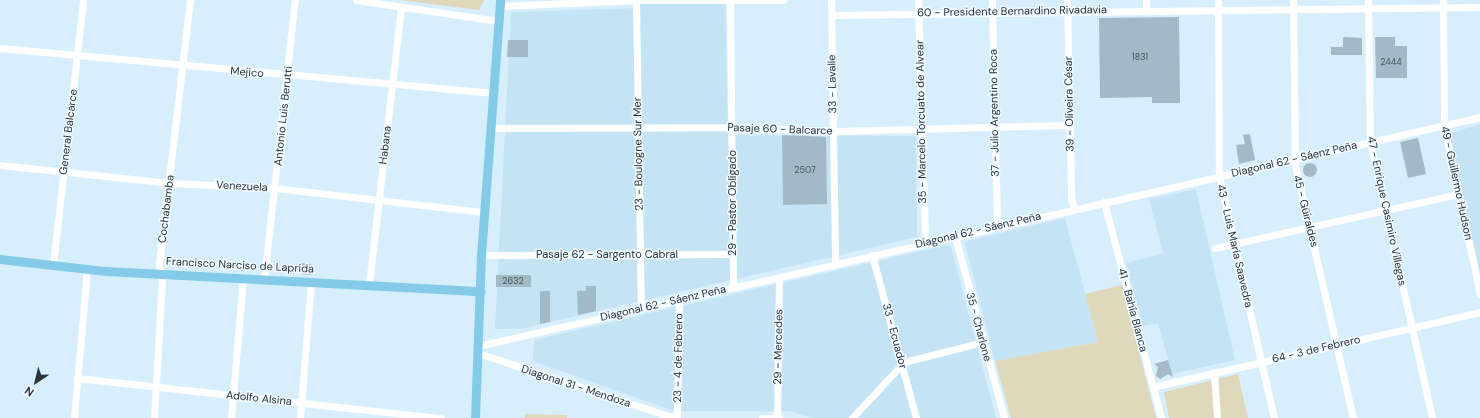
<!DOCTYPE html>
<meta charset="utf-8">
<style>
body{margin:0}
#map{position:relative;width:1480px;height:418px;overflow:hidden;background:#d7effc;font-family:"DM Sans",sans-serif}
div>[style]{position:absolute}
.built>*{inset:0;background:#c4e3f4}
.green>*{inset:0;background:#dfd8bb}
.building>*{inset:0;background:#a2b9c6}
.round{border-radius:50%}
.minor>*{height:7px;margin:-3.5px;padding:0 3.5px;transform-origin:3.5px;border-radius:3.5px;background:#fff}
.major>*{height:9px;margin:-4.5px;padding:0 4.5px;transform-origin:4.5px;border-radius:4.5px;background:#84cbe9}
span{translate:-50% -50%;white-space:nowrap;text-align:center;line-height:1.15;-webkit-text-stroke:3px #f0faff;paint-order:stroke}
.number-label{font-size:9px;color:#48555c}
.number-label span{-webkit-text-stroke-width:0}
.street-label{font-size:11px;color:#2a3439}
.north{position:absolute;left:16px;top:362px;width:40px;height:40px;-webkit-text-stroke:3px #f0faff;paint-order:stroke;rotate:215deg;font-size:11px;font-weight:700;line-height:16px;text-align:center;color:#2a3439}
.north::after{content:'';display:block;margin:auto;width:14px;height:18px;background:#2a3439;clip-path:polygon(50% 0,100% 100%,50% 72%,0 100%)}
</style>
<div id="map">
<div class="built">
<div style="clip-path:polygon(640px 0,725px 0,728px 135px,916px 136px,917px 237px,520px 329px,495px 329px,511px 12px,640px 8px)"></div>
<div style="clip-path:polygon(1480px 124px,1480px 278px,1449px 134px)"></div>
<div style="clip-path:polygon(1196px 189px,1235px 360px,1172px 374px,1158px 323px,1143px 326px,1126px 263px,1163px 254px,1149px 199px)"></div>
<div style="clip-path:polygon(1065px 218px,1098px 342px,995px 361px,965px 244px,967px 241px)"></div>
<div style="clip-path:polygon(947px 245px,951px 247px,996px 418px,814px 418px,789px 411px,674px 411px,533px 361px,534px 340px)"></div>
</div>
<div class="green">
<div style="clip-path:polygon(400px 0,484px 0,479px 10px)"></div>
<div style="clip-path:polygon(1122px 285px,1156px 418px,1011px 418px,995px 361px,1098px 342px,1085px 294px)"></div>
<div style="clip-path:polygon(1238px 374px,1248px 418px,1169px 418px,1164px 392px)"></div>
<div style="clip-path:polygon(525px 414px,567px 415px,567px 418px,525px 418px)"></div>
</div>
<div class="building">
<div style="clip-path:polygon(1179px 17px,1180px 103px,1152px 103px,1152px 97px,1100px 98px,1099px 18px)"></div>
<div style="clip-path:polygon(1343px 37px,1362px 38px,1362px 55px,1331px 55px,1331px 47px,1343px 47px)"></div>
<div style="clip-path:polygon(1375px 37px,1395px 37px,1395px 46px,1407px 46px,1407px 78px,1376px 78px)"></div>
<div style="clip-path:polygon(508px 40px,528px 40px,528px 57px,507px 57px)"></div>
<div style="clip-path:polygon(1250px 134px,1255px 160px,1239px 164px,1236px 145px,1245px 144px,1243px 135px)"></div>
<div style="clip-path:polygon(782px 135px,826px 137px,827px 204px,783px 205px)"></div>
<div style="clip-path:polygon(1418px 138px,1426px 174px,1408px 178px,1400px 142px)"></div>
<div class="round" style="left:1303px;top:163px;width:14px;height:14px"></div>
<div style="clip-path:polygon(302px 263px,311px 264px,310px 275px,302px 274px)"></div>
<div style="clip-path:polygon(496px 275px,531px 275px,531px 287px,496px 287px)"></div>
<div style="clip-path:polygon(586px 286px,596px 286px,596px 311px,578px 315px,577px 291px,586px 291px)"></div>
<div style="clip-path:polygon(540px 291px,550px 291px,550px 322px,540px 324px)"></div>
<div style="clip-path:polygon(1168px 360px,1173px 377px,1168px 374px,1160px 379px,1156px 376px,1158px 367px,1154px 364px)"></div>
</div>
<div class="minor">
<div style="left:356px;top:0;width:145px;rotate:8.4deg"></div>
<div style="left:636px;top:0;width:308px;rotate:89.1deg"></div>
<div style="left:730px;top:0;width:287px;rotate:89.4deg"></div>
<div style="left:831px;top:0;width:263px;rotate:89.1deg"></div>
<div style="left:918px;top:0;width:243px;rotate:88.3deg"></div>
<div style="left:992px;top:0;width:226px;rotate:88.7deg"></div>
<div style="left:1067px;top:0;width:199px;rotate:88.8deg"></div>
<div style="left:1071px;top:199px;width:9px;rotate:72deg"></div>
<div style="left:1146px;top:0;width:9px;rotate:90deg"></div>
<div style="left:1218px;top:0;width:176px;rotate:89.7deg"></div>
<div style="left:1219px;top:176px;width:248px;rotate:77.2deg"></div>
<div style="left:1293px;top:0;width:165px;rotate:89.3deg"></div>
<div style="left:1295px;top:165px;width:260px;rotate:77.1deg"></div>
<div style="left:1368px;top:0;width:142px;rotate:89.2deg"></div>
<div style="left:1370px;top:142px;width:283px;rotate:77.3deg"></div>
<div style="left:1443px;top:0;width:126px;rotate:89.5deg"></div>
<div style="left:1444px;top:126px;width:172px;rotate:77.9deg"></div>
<div style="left:500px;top:6px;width:136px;rotate:-2.5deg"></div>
<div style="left:636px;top:0;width:147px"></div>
<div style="left:832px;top:15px;width:648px;rotate:-0.71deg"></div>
<div style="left:0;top:48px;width:496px;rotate:5.2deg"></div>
<div style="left:491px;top:128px;width:241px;rotate:-0.2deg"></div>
<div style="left:732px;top:127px;width:106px;rotate:2.2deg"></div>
<div style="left:838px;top:131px;width:231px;rotate:-1.5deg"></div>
<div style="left:0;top:165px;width:171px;rotate:6deg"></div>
<div style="left:170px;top:183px;width:105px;rotate:2.7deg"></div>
<div style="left:275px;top:188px;width:210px;rotate:6.6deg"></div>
<div style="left:1104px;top:202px;width:223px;rotate:75.2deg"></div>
<div style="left:955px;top:236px;width:188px;rotate:74.9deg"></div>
<div style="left:1215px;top:248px;width:249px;rotate:-12.5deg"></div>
<div style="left:481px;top:255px;width:252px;rotate:-0.2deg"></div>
<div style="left:872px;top:255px;width:169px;rotate:74.9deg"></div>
<div style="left:53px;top:265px;width:267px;rotate:-83.5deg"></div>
<div style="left:264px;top:279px;width:281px;rotate:-83.7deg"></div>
<div style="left:369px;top:284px;width:279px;rotate:-83.4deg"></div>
<div style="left:478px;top:346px;width:1028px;rotate:-12.87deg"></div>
<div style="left:478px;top:353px;width:206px;rotate:18.3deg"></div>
<div style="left:1214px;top:372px;width:46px;rotate:86.3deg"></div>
<div style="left:77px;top:378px;width:366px;rotate:6.3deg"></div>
<div style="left:1153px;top:387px;width:335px;rotate:-12.9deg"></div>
<div style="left:74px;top:418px;width:150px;rotate:-85deg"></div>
<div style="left:154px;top:418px;width:137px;rotate:-86.7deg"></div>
<div style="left:162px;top:281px;width:17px;rotate:-100deg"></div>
<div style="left:159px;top:264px;width:266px;rotate:-83.3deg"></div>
<div style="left:231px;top:418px;width:141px;rotate:-85.1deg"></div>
<div style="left:300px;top:418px;width:137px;rotate:-85.4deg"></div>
<div style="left:677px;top:418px;width:119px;rotate:-89deg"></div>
<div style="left:762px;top:418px;width:17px"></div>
<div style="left:777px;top:418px;width:141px;rotate:-89.2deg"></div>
<div style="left:852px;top:418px;width:76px;rotate:-47.1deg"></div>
<div style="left:904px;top:362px;width:81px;rotate:-14.2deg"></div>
</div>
<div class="major">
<div style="left:0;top:259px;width:107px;rotate:6.5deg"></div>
<div style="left:106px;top:271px;width:375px;rotate:3.1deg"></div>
<div style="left:475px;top:418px;width:163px;rotate:-87.9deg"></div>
<div style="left:481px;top:255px;width:256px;rotate:-85.7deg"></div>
</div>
<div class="number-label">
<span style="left:1140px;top:57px">1831</span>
<span style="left:1391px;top:62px">2444</span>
<span style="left:805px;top:170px">2507</span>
<span style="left:513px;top:281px">2632</span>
</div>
<div class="street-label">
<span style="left:1012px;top:11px;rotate:-1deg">60 - Presidente Bernardino Rivadavia</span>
<span style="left:247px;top:72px;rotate:5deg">Mejico</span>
<span style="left:832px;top:84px;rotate:-91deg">33 - Lavalle</span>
<span style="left:1069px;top:104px;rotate:-91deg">39 - Oliveira César</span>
<span style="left:994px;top:113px;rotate:-91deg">37 - Julio Argentino Roca</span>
<span style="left:283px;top:116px;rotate:-84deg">Antonio Luis Berutti</span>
<span style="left:921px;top:122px;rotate:-91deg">35 - Marcelo Torcuato de Alvear</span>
<span style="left:780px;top:129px;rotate:2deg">Pasaje 60 - Balcarce</span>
<span style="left:68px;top:132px;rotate:-83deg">General Balcarce</span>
<span style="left:385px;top:145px;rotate:-83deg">Habana</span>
<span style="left:638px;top:154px;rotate:-91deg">23 - Boulogne Sur Mer</span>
<span style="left:1294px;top:159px;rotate:-13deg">Diagonal 62 - Sáenz Peña</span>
<span style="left:1457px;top:183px;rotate:78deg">49 - Guillermo Hudson</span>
<span style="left:242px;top:186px;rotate:3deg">Venezuela</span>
<span style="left:732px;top:203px;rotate:-90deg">29 - Pastor Obligado</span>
<span style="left:166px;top:209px;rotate:-83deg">Cochabamba</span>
<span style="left:1306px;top:211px;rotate:76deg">45 - Güiraldes</span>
<span style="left:1387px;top:211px;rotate:78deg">47 - Enrique Casimiro Villegas</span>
<span style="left:978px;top:230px;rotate:-13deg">Diagonal 62 - Sáenz Peña</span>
<span style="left:1235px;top:246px;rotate:77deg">43 - Luis María Saavedra</span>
<span style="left:607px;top:254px">Pasaje 62 - Sargento Cabral</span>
<span style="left:240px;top:265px;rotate:3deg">Francisco Narciso de Laprida</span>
<span style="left:663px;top:303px;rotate:-13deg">Diagonal 62 - Sáenz Peña</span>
<span style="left:1133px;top:310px;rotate:75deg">41 - Bahía Blanca</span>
<span style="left:979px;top:327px;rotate:75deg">35 - Charlone</span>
<span style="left:895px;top:336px;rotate:75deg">33 - Ecuador</span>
<span style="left:778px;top:347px;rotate:-89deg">29 - Mercedes</span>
<span style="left:1316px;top:349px;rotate:-13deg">64 - 3 de Febrero</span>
<span style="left:678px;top:358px;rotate:-89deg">23 - 4 de Febrero</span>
<span style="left:576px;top:386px;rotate:18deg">Diagonal 31 - Mendoza</span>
<span style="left:259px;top:398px;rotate:6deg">Adolfo Alsina</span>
</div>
<div class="north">N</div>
</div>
